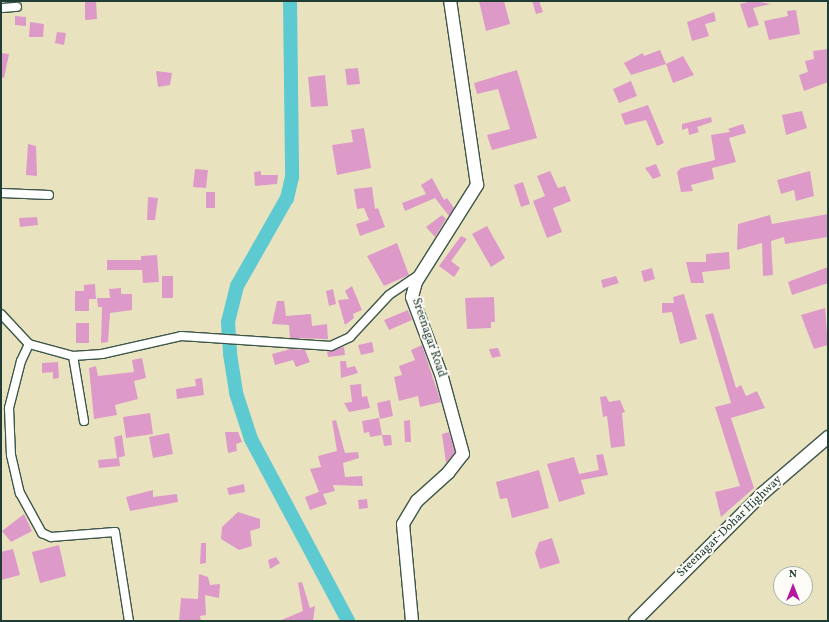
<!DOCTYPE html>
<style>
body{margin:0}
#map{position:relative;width:829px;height:622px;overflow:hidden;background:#e9e2bf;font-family:Vollkorn,serif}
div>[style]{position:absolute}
.river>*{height:14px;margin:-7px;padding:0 7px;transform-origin:7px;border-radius:7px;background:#5dcad1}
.building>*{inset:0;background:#dd9ac9}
.roads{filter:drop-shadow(1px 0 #3d5649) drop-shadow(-1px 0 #3d5649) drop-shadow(0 1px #3d5649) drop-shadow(0 -1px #3d5649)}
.minor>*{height:8px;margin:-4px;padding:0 4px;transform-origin:4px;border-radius:4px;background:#fff}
.primary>*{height:12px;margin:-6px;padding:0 6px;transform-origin:6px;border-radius:6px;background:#fff}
span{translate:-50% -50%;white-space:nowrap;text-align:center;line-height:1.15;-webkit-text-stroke:4px #fdfcf7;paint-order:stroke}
.street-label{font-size:12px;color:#1f3d34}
.frame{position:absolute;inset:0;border:2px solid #1f3d34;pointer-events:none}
.north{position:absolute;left:773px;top:566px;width:40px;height:40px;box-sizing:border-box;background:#fdfcf7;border:1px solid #a4b0a9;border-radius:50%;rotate:0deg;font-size:11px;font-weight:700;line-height:16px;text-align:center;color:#1f3d34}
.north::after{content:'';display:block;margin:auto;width:14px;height:18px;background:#b5179e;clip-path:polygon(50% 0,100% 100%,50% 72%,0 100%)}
</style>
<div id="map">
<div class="river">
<div style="left:290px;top:1px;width:176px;rotate:89.3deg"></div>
<div style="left:292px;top:177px;width:22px;rotate:103deg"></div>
<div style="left:287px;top:198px;width:101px;rotate:119.6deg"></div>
<div style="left:237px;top:286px;width:37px;rotate:104deg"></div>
<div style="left:228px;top:322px;width:32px;rotate:86deg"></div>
<div style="left:230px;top:354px;width:39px;rotate:81deg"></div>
<div style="left:236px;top:393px;width:48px;rotate:71.9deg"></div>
<div style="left:251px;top:439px;width:206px;rotate:61.9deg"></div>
</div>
<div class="building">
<div style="clip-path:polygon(85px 1px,96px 1px,97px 19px,85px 20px)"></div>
<div style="clip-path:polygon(479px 1px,504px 1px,510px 24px,486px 31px)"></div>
<div style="clip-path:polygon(532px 1px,539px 1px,543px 12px,536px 14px)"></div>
<div style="clip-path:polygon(753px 1px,771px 4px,753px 8px,759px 25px,748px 28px,740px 4px)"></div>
<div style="clip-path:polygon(796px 10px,800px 34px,769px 40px,764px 21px,788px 16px,787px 11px)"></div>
<div style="clip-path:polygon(714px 12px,716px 21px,705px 24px,709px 36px,692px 41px,687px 22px)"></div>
<div style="clip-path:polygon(15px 16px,26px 17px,26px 26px,15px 25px)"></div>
<div style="clip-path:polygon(30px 22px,44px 24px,43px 37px,29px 37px)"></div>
<div style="clip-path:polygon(57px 32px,66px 33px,64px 45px,55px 43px)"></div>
<div style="clip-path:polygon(828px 49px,828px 82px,804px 91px,799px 75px,808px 72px,805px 61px,814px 59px,813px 51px)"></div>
<div style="clip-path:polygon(660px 50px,666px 64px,631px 75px,624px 63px,643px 53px,644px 56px)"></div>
<div style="clip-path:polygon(1px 53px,9px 54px,4px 78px,1px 77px)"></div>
<div style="clip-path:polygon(683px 56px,694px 75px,673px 83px,666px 64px)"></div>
<div style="clip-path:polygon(358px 68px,360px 84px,347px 85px,345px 69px)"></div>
<div style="clip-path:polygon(517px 70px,537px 138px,492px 150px,487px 135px,510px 129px,498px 89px,477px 94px,474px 83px)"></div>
<div style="clip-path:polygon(156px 71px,172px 73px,170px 85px,158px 87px)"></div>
<div style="clip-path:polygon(325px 75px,328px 106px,311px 107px,308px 77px)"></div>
<div style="clip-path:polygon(631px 81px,637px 96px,619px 103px,613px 89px)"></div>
<div style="clip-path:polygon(648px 105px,664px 143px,657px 146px,646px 120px,625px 125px,621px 114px)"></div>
<div style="clip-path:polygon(802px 111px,807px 128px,786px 135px,782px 115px)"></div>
<div style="clip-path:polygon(711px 117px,712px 122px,697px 127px,699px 132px,689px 135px,688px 128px,682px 130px,682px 124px)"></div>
<div style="clip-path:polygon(743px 124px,746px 133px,729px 138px,736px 162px,712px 168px,714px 179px,691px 185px,693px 191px,681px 192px,677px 172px,681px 168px,715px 160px,711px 135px,730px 132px,728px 129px)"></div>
<div style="clip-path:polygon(364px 128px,371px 168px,337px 175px,332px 145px,353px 142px,351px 130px)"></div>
<div style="clip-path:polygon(28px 144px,36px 146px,37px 176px,26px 175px)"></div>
<div style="clip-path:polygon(656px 164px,661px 176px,653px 179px,645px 168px)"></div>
<div style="clip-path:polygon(195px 169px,208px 170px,206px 188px,193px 187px)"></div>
<div style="clip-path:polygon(261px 171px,261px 175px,278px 175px,277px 184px,255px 186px,254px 172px)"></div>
<div style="clip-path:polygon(550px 171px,558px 188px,565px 186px,571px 201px,553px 208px,562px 232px,547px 238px,533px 201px,545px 196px,537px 176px)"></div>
<div style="clip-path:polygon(810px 171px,814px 196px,796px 201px,794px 190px,781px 194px,777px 180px)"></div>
<div style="clip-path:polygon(432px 178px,444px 200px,447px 198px,454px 208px,449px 216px,435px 198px,405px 211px,402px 203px,426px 194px,421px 185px)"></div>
<div style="clip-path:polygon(523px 182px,530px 204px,521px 207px,514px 185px)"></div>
<div style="clip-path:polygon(372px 187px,375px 209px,378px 208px,385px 227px,360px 236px,356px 224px,369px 220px,364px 208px,357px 209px,354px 189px)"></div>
<div style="clip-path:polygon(206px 192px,215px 192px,215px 208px,206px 208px)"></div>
<div style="clip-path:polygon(148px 197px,158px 198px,155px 220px,147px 220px)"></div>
<div style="clip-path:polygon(828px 214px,828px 237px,785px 244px,784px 237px,771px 241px,773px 275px,763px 276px,762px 243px,737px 250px,738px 224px,770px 215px,772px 224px)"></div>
<div style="clip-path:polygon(442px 215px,446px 219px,435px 237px,426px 227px)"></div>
<div style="clip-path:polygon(37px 217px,38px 225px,20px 227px,19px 218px)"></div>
<div style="clip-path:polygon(487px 226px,505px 258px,491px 267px,472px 234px)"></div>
<div style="clip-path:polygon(461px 236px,467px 239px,451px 261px,460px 268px,454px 277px,439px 266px)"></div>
<div style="clip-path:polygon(397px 243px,409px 275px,384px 286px,367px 256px)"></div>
<div style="clip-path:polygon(729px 252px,730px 269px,702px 272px,704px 283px,691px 283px,686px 262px,706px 262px,706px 254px)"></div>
<div style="clip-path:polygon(157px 255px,159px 282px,143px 283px,142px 270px,107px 270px,107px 260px,141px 260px,141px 256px)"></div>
<div style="clip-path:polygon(828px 267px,828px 283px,792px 295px,788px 282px)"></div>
<div style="clip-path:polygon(652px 268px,655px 279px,644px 282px,641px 271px)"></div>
<div style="clip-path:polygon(162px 276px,173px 276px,173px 298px,162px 298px)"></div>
<div style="clip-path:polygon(616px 276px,619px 283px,603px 288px,601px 280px)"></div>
<div style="clip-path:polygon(95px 284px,96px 299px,89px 299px,89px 311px,75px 311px,75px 291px,84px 291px,84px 285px)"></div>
<div style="clip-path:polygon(352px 286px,362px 310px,353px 314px,354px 318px,345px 325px,338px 300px,349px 299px,345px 291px)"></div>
<div style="clip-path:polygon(121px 288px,121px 294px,132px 294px,132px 310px,110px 313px,108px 342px,101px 343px,102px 307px,98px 307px,97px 298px,110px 298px,109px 289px)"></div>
<div style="clip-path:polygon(333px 289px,336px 304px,329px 306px,326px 291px)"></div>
<div style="clip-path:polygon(684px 294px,697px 339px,680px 344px,672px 312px,662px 313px,662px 303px,674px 303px,673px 297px)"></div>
<div style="clip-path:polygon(494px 297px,495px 322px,491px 322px,491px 328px,467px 329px,465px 298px)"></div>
<div style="clip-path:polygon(277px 301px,284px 301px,286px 316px,311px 314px,312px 326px,327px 324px,328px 339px,290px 338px,289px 325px,272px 324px)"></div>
<div style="clip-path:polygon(825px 308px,828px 345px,814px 349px,801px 315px)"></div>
<div style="clip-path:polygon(408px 310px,412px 320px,389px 330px,384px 320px)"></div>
<div style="clip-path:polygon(713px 313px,736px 388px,741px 385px,746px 396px,757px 391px,765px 408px,731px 418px,754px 488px,721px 517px,715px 492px,740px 486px,715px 407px,731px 403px,705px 315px)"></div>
<div style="clip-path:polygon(76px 323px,89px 323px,89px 343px,76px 343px)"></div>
<div style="clip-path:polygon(372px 342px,374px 352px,361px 355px,358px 345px)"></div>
<div style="clip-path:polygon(422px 345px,441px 402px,420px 407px,418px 396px,399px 401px,394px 377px,402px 375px,399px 366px,415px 360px,411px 350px)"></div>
<div style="clip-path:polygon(344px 347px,345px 355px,328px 357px,327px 351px)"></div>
<div style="clip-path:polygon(498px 348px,501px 356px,492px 358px,489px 349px)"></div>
<div style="clip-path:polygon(291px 349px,305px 350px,310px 362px,296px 367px,293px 360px,275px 365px,272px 354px)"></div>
<div style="clip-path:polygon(142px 358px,146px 378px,134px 381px,138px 399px,115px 405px,117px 415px,94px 419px,89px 368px,96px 366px,98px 376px,134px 372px,132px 360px)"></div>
<div style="clip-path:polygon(340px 361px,346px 361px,347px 368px,355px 366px,358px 373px,341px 378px)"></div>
<div style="clip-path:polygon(58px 362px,59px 378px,53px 379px,53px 372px,42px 373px,42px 363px)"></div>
<div style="clip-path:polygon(202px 378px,204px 395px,177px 399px,176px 389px,196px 386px,195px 379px)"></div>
<div style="clip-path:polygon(361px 384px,362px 397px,367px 396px,370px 408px,349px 412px,344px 403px,352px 402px,350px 385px)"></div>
<div style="clip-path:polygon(606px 396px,609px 402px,620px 400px,625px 412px,622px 413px,625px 446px,611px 448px,607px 416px,603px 417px,600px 397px)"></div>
<div style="clip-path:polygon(390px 400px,393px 416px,380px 419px,377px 403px)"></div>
<div style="clip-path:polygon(150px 413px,153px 434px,126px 438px,123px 417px)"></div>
<div style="clip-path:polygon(379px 418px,382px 435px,370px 437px,369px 432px,364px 433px,362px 421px)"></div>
<div style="clip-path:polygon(336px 420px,345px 453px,358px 452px,359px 458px,343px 463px,345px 477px,362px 476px,363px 486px,333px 485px,335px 491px,323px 494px,327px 504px,310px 510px,305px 497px,319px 492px,310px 469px,321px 467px,318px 456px,337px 451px,332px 421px)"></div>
<div style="clip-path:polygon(410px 420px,411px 442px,405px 442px,404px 421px)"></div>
<div style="clip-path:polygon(225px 432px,238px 432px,242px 442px,236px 444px,237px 451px,228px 453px)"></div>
<div style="clip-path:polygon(449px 432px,455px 452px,446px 463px,442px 434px)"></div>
<div style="clip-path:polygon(169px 433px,173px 454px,153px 458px,149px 437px)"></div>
<div style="clip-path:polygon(122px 435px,125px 456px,117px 458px,114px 437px)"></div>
<div style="clip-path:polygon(382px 435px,391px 435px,392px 445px,384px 446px)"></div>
<div style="clip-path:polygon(603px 454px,608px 475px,581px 480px,585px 494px,559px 502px,547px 464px,574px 457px,579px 474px,599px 470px,596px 455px)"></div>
<div style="clip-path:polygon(119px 458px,120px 466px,99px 468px,98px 460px)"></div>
<div style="clip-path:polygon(539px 470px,549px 508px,512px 518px,507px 498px,500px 499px,496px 482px)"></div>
<div style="clip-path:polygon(244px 484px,245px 492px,229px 495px,227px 488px)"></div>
<div style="clip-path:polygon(153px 490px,153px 497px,177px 494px,178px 502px,130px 511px,126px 497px)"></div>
<div style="clip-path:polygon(367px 499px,368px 508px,359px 509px,358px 500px)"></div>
<div style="clip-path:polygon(238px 512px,260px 519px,260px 528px,250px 531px,252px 546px,239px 550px,221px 539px,222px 527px)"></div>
<div style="clip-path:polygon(24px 514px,32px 531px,11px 542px,2px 531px)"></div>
<div style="clip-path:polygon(552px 538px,560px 563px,540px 569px,535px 553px,539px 542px)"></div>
<div style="clip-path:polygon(201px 543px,206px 543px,206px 563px,200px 564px)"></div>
<div style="clip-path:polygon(59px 545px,66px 576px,40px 583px,32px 552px)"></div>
<div style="clip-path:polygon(13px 549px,20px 575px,1px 580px,1px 552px)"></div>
<div style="clip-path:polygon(276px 557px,280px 563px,270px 569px,268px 560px)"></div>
<div style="clip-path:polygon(199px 574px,208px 577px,210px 585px,220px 584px,219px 598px,205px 595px,206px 615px,200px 616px,201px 621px,179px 621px,181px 598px,198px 599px)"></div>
<div style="clip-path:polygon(302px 582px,310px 608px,315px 606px,313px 621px,279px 621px,303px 611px,298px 583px)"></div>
</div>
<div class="roads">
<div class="minor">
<div style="left:1px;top:8px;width:16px;rotate:-4deg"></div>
<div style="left:1px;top:193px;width:48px;rotate:2.4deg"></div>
<div style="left:1px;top:314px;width:41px;rotate:47deg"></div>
<div style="left:29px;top:344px;width:46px;rotate:15.3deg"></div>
<div style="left:73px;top:356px;width:29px;rotate:-4deg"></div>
<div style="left:102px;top:354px;width:81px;rotate:-12.8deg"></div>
<div style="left:181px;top:336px;width:150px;rotate:3.8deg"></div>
<div style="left:331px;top:346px;width:21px;rotate:-25deg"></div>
<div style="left:350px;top:337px;width:57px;rotate:-47.1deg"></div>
<div style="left:389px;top:295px;width:36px;rotate:-34deg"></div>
<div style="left:29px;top:344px;width:19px;rotate:115deg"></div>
<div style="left:21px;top:361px;width:49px;rotate:104.3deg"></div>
<div style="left:9px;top:408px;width:47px;rotate:87.6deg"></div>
<div style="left:11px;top:455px;width:39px;rotate:77deg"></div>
<div style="left:20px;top:493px;width:46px;rotate:61.2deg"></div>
<div style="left:42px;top:533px;width:10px;rotate:24deg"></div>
<div style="left:51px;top:537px;width:64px;rotate:-4.5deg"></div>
<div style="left:115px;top:532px;width:90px;rotate:81.1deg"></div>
<div style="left:73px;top:356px;width:66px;rotate:80.4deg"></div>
</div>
<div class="primary">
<div style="left:412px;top:621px;width:97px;rotate:-95.3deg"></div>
<div style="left:403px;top:524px;width:27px;rotate:-59deg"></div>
<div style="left:417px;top:501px;width:42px;rotate:-42.1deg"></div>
<div style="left:448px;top:473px;width:24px;rotate:-52deg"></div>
<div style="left:463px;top:454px;width:80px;rotate:-105.3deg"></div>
<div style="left:442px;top:377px;width:85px;rotate:-110.6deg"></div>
<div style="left:412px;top:297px;width:16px;rotate:-75deg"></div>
<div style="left:416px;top:282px;width:115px;rotate:-57.8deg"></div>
<div style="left:477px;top:185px;width:186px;rotate:-98.3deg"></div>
<div style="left:635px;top:621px;width:181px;rotate:-45deg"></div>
<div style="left:763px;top:493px;width:86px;rotate:-40.7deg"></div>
</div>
</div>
<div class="street-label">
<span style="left:428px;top:338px;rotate:71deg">Sreenagar Road</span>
<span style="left:730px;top:527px;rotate:-44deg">Sreenagar-Dohar Highway</span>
</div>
<div class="frame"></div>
<div class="north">N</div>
</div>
